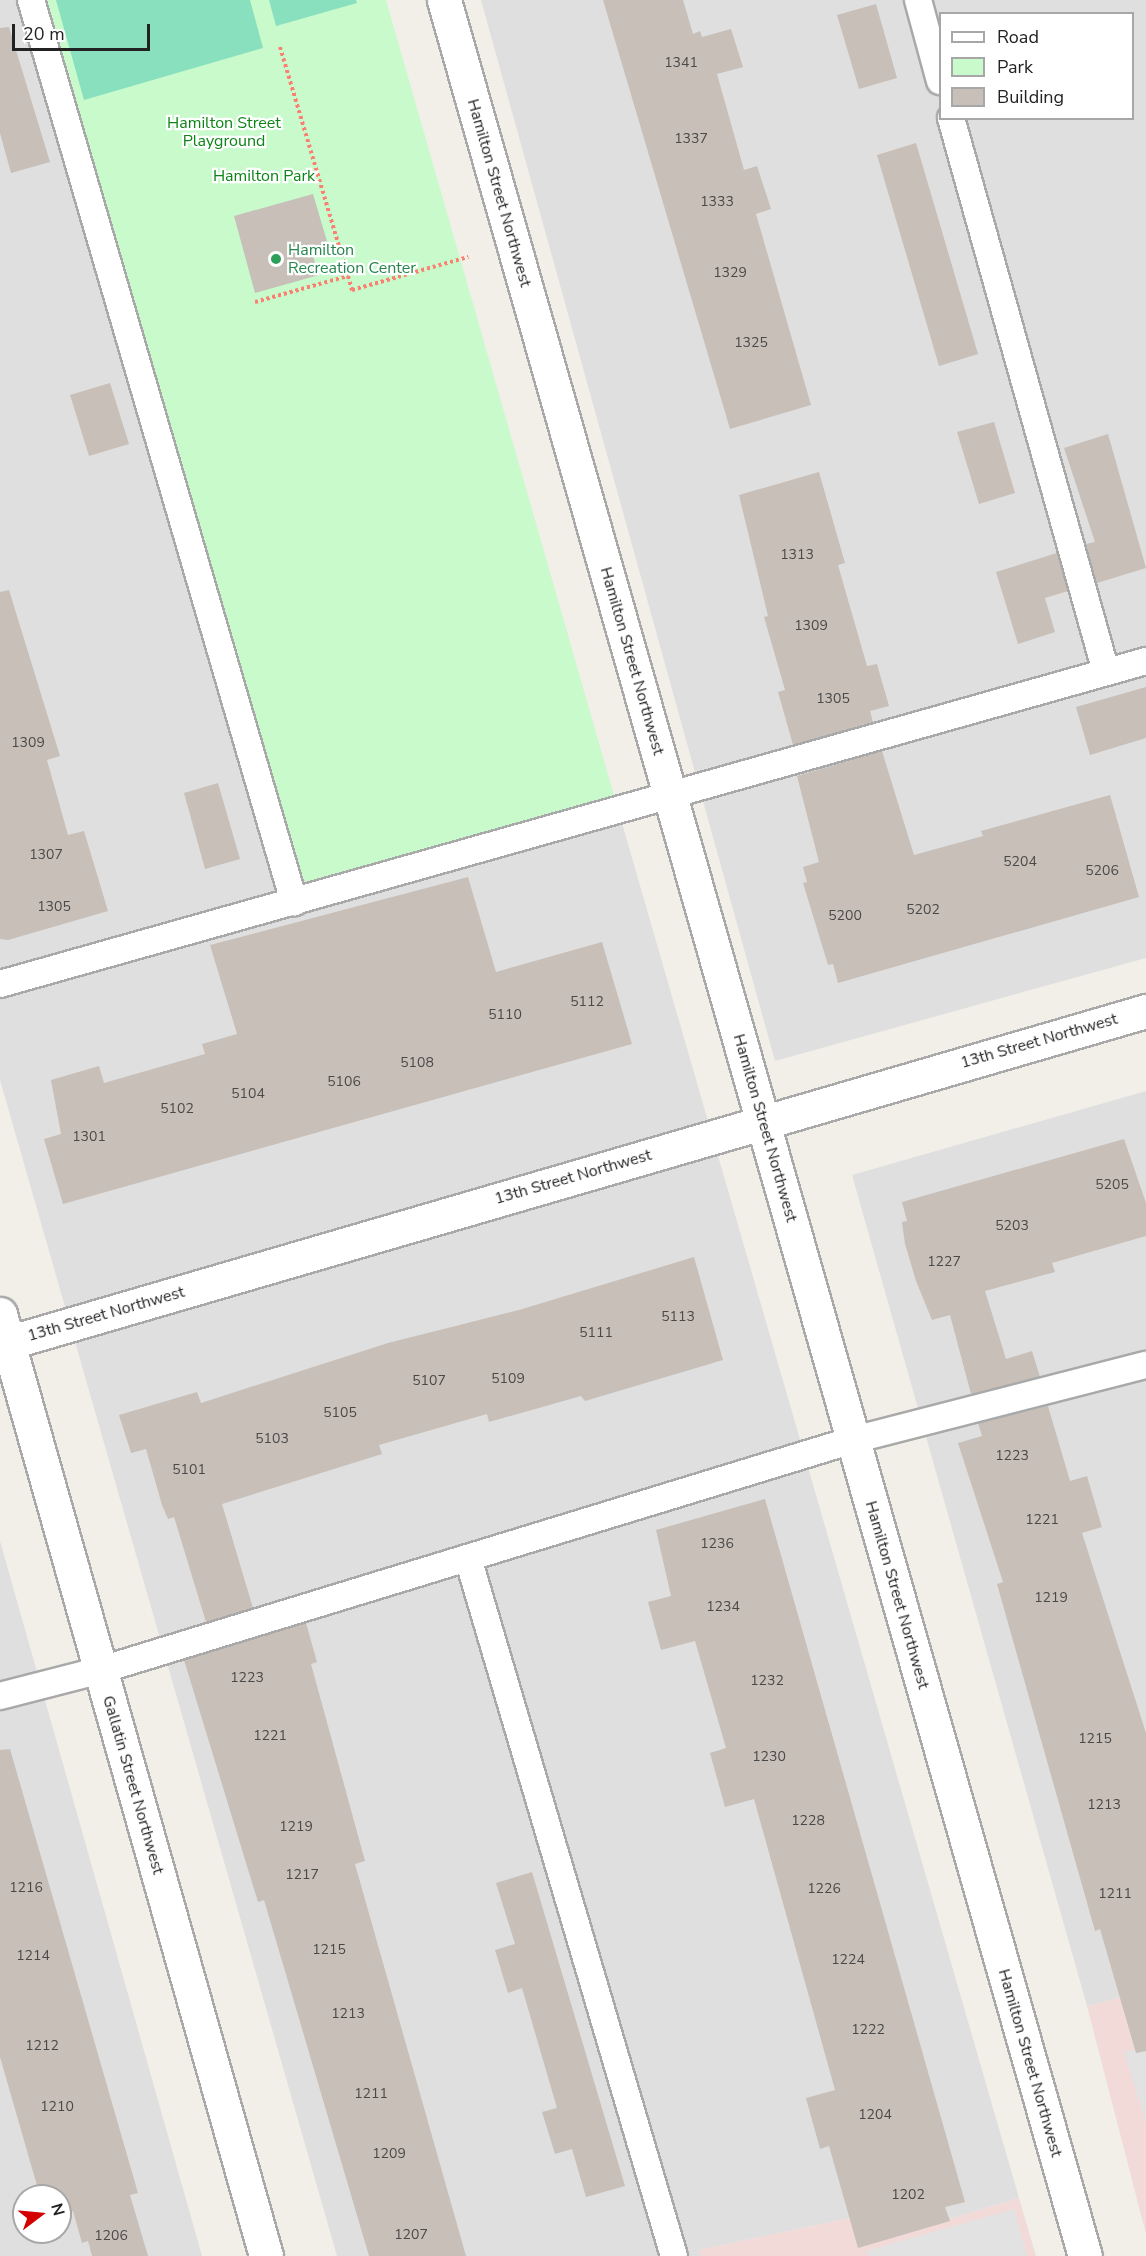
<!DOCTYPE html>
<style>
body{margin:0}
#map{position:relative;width:1146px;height:2256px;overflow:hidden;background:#f2efe9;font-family:"Nunito Sans",sans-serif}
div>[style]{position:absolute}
.residential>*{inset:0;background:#e0dfdf}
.commercial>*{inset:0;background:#f2dad9}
.park>*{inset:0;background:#c8facc}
.pitch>*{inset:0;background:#88e0be}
.parking>*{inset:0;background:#e2e2e2}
.building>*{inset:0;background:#c7bfb8}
.path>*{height:4px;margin-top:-2px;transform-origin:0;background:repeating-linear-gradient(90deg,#fa8072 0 3px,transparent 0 6px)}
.roads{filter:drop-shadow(2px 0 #a9a9a9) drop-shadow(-2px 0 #a9a9a9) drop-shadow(0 2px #a9a9a9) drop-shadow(0 -2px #a9a9a9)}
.service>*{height:26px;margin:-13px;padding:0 13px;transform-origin:13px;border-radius:13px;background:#fff}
.minor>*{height:33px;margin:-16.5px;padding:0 16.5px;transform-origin:16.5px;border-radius:16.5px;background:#fff}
.tertiary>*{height:33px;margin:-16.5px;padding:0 16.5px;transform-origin:16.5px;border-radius:16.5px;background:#fff}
.dots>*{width:16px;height:16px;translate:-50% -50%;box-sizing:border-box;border:3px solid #fff;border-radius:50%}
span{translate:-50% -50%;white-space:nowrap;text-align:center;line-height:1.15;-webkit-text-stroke:4.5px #fff;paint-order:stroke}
.number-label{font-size:14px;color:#4b4948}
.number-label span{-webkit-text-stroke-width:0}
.park-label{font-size:16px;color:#0c8416}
.street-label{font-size:16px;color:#222}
.leisure-label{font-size:16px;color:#27864d}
.left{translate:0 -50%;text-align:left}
.legend{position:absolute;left:939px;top:12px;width:195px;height:108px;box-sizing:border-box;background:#fff;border:2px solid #a7a7a7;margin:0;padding:8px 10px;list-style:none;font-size:18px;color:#222}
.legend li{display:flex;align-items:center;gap:12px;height:30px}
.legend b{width:30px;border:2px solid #a7a7a7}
.north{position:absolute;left:12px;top:2184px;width:60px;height:60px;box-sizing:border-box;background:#fff;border:2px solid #a7a7a7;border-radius:50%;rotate:74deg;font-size:16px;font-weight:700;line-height:24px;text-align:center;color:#222}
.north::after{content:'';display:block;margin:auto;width:21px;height:27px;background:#d40000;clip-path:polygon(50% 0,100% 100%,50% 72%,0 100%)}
.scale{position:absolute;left:12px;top:24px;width:138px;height:27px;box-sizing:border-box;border:3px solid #222;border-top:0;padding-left:8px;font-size:18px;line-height:21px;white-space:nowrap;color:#222;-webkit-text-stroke:4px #fff;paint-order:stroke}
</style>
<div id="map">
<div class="residential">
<div style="clip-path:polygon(0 0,40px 0,615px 799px,1019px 2198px,871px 2243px,855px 2217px,700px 2250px,701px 2256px,337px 2256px,0 1080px)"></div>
<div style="clip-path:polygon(evenodd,481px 0,1146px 0,1146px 958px,775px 1061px,481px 0,940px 14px,1132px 14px,1132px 118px,940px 118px,940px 14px)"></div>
<div style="clip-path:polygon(1146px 1091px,1146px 1991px,1087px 2006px,852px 1175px)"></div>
<div style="clip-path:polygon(evenodd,0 1541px,202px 2256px,0 2256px,0 1541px,24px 2196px,60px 2196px,60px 2232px,24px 2232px,24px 2196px)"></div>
</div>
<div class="commercial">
<div style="clip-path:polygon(1146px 1991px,1146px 2234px,1087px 2006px)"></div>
<div style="clip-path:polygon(1019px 2198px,1036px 2256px,701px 2256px,699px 2250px,855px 2217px,871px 2243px)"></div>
</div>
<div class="park">
<div style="clip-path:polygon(40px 0,386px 0,615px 799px,318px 890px,293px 871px)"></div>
</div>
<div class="pitch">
<div style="clip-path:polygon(56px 0,250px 0,263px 48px,84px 100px)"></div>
<div style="clip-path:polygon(269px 0,356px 0,357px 3px,276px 26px)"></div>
</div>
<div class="parking">
<div style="clip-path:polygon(1146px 2047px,1146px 2123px,1124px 2052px)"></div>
<div style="clip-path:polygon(1014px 2209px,1027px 2256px,868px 2256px,866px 2251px)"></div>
</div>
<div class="building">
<div style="clip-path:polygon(603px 0,683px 0,693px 34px,700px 31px,702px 37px,731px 29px,743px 67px,717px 74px,744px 170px,757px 166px,771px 209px,756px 214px,811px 405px,730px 429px)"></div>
<div style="clip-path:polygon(876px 4px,897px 78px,859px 89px,837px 15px)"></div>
<div style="clip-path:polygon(9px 27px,50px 162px,11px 173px,0 133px,0 28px)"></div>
<div style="clip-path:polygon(916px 143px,978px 354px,939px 366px,877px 155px)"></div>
<div style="clip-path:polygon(313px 194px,329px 248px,312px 253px,319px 275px,255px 293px,234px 216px)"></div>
<div style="clip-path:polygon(110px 383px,129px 444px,89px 456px,70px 395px)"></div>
<div style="clip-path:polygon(994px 422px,1015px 493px,979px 504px,957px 432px)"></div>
<div style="clip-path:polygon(1108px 434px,1146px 568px,1097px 583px,1086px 544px,1095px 542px,1064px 448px)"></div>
<div style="clip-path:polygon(819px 472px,845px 563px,838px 565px,867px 666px,877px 664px,889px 706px,870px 711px,873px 722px,793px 745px,778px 692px,785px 690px,764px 617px,768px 616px,739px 495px)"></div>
<div style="clip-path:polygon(1057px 553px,1068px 591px,1045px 598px,1055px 632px,1018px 644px,996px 572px)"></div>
<div style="clip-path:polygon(9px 590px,60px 756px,47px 760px,68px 835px,84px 831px,108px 911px,8px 940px,0 939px,0 592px)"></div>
<div style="clip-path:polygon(1146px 687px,1146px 738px,1090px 755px,1076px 707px)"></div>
<div style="clip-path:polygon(882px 751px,914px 855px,983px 836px,981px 831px,1110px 795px,1139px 897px,838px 983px,833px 964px,828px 965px,803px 883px,807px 882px,803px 867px,819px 862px,797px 776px)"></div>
<div style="clip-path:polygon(218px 783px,240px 859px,205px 869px,184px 793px)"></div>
<div style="clip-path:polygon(468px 877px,496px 972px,602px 942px,632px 1044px,63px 1204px,44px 1139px,61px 1134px,51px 1080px,99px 1066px,104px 1083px,205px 1054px,202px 1044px,237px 1034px,210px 945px)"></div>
<div style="clip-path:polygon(1124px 1139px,1146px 1203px,1146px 1236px,1052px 1263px,1055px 1272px,985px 1291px,1006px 1359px,1032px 1351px,1040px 1377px,971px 1394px,950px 1315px,932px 1320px,916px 1281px,905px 1244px,902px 1222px,907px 1221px,902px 1202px)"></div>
<div style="clip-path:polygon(694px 1257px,723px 1360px,585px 1401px,581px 1396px,489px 1422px,487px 1414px,379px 1445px,382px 1454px,222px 1504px,253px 1608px,206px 1622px,174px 1517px,168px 1519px,162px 1505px,146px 1449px,131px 1453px,119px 1415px,197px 1392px,201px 1403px,388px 1343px,519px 1310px)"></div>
<div style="clip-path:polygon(1048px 1406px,1070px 1481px,1087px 1476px,1102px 1527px,1082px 1533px,1146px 1733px,1146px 2051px,1136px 2053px,1100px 1929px,1095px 1931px,997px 1584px,1003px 1582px,958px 1443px,982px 1436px,978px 1423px)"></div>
<div style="clip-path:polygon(765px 1499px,965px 2202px,945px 2207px,950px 2221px,858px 2248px,829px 2146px,820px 2149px,806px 2098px,835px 2090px,754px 1799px,725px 1807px,710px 1753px,726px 1748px,695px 1641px,661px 1650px,648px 1602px,671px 1596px,656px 1530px)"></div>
<div style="clip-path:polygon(306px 1623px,317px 1662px,311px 1664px,365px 1861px,355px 1864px,466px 2256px,369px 2256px,264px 1900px,258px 1902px,184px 1660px)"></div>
<div style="clip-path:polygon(10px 1749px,138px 2193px,130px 2195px,148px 2256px,92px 2256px,88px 2241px,82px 2243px,73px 2211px,60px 2215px,60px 2196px,40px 2196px,0 2057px,0 1750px)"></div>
<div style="clip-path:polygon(532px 1872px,625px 2186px,586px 2197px,572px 2149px,555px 2154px,542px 2112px,557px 2108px,522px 1988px,508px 1993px,495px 1950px,515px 1944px,496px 1883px)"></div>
</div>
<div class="path">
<div style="left:280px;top:47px;width:239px;rotate:73.5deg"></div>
<div style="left:255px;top:302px;width:97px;rotate:-15.6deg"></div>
<div style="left:348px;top:276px;width:15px;rotate:74deg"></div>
<div style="left:352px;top:290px;width:121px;rotate:-15.9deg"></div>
</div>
<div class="roads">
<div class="service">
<div style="left:31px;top:0;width:940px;rotate:73.74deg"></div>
<div style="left:918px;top:0;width:84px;rotate:74.8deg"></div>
<div style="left:951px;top:118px;width:575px;rotate:74.37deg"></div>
<div style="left:0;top:984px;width:1191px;rotate:-15.74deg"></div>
<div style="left:468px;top:1558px;width:728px;rotate:73.56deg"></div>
<div style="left:0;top:1696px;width:104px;rotate:-14.4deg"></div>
<div style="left:101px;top:1670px;width:786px;rotate:-17.01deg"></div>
<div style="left:853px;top:1440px;width:302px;rotate:-14.4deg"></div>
</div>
<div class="minor">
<div style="left:444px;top:0;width:2345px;rotate:74.14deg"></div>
<div style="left:0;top:1314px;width:979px;rotate:74.23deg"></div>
</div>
<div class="tertiary">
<div style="left:0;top:1345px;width:1194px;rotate:-16.25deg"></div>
</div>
</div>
<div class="dots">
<div style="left:276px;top:259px;background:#2e9e5b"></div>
</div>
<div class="number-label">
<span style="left:681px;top:63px">1341</span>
<span style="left:691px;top:139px">1337</span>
<span style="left:717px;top:202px">1333</span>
<span style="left:730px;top:273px">1329</span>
<span style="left:751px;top:343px">1325</span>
<span style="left:797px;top:555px">1313</span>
<span style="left:811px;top:626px">1309</span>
<span style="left:833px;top:699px">1305</span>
<span style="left:28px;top:743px">1309</span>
<span style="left:46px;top:855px">1307</span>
<span style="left:1020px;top:862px">5204</span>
<span style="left:1102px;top:871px">5206</span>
<span style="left:54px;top:907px">1305</span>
<span style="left:923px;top:910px">5202</span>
<span style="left:845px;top:916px">5200</span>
<span style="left:587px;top:1002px">5112</span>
<span style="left:505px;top:1015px">5110</span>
<span style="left:417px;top:1063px">5108</span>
<span style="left:344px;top:1082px">5106</span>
<span style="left:248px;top:1094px">5104</span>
<span style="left:177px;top:1109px">5102</span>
<span style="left:89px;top:1137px">1301</span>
<span style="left:1112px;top:1185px">5205</span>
<span style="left:1012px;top:1226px">5203</span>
<span style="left:944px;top:1262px">1227</span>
<span style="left:678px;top:1317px">5113</span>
<span style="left:596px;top:1333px">5111</span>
<span style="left:508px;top:1379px">5109</span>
<span style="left:429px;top:1381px">5107</span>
<span style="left:340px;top:1413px">5105</span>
<span style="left:272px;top:1439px">5103</span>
<span style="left:1012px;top:1456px">1223</span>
<span style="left:189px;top:1470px">5101</span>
<span style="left:1042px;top:1520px">1221</span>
<span style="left:717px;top:1544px">1236</span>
<span style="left:1051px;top:1598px">1219</span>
<span style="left:723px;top:1607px">1234</span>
<span style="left:247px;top:1678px">1223</span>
<span style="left:767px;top:1681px">1232</span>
<span style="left:270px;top:1736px">1221</span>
<span style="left:1095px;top:1739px">1215</span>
<span style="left:769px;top:1757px">1230</span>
<span style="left:1104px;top:1805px">1213</span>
<span style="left:808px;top:1821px">1228</span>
<span style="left:296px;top:1827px">1219</span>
<span style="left:302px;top:1875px">1217</span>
<span style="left:26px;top:1888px">1216</span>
<span style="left:824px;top:1889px">1226</span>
<span style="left:1115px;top:1894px">1211</span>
<span style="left:329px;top:1950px">1215</span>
<span style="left:33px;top:1956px">1214</span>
<span style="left:848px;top:1960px">1224</span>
<span style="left:348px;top:2014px">1213</span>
<span style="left:868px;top:2030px">1222</span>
<span style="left:42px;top:2046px">1212</span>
<span style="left:371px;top:2094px">1211</span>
<span style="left:57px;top:2107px">1210</span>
<span style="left:875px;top:2115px">1204</span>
<span style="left:389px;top:2154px">1209</span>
<span style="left:908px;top:2195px">1202</span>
<span style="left:411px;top:2235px">1207</span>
<span style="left:111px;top:2236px">1206</span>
</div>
<div class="park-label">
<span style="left:224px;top:132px">Hamilton Street<br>Playground</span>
<span style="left:264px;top:176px">Hamilton Park</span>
</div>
<div class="street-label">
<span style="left:499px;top:193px;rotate:74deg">Hamilton Street Northwest</span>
<span style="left:632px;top:661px;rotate:74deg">Hamilton Street Northwest</span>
<span style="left:1039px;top:1041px;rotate:-16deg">13th Street Northwest</span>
<span style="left:765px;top:1128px;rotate:74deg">Hamilton Street Northwest</span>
<span style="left:573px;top:1177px;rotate:-16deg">13th Street Northwest</span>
<span style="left:106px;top:1314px;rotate:-16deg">13th Street Northwest</span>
<span style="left:897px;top:1595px;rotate:74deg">Hamilton Street Northwest</span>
<span style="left:133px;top:1785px;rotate:74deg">Gallatin Street Northwest</span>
<span style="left:1030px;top:2063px;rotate:74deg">Hamilton Street Northwest</span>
</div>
<div class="leisure-label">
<span class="left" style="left:288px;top:259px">Hamilton<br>Recreation Center</span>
</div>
<ul class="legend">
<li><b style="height:8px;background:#fff"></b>Road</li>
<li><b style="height:16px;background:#c8facc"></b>Park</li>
<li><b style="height:16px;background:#c7bfb8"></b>Building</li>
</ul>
<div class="north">N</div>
<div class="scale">20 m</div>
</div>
